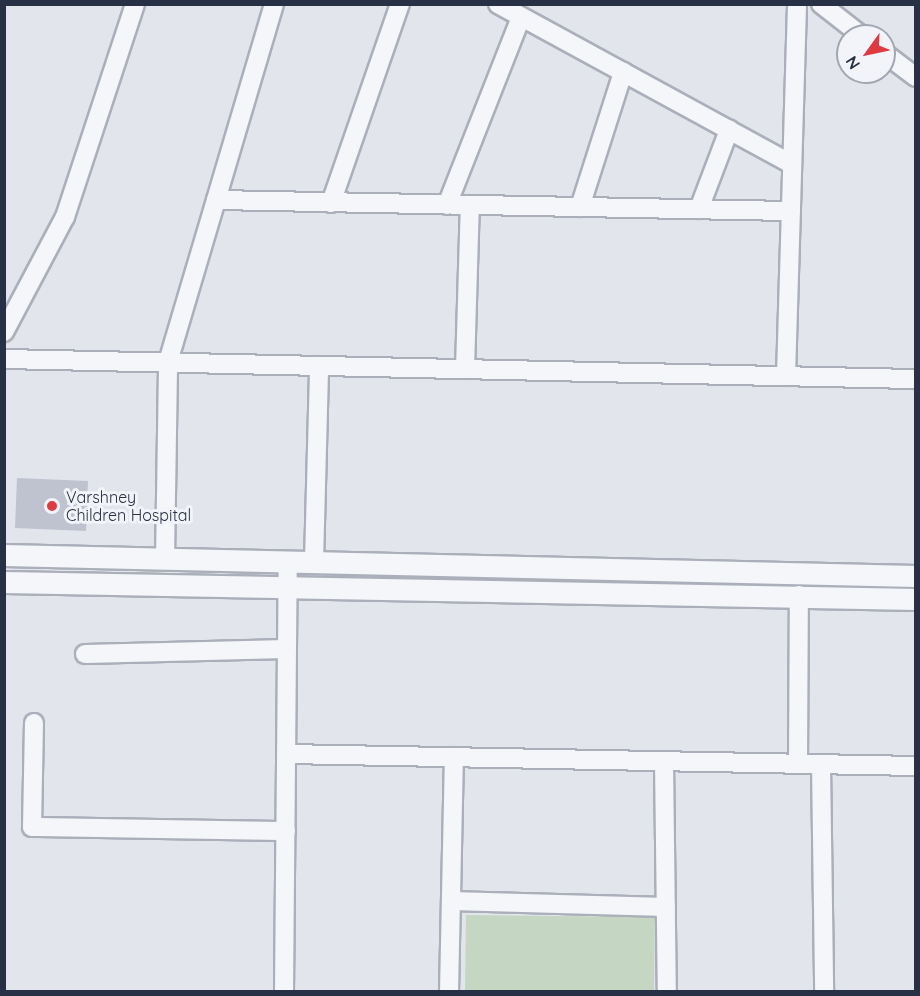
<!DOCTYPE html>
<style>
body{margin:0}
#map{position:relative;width:920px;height:996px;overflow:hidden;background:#e2e5ec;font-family:Quicksand,sans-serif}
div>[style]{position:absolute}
.green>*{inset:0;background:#c5d7c2}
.building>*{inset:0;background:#bfc3cf}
.roads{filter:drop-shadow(2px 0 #aaafba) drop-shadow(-2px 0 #aaafba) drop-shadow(0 2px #aaafba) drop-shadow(0 -2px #aaafba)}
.minor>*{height:18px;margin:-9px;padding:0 9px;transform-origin:9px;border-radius:9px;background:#f5f6fa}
.tertiary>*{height:21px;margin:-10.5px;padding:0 10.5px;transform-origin:10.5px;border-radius:10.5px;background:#f5f6fa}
.dots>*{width:16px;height:16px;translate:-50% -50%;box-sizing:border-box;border:3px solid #f2f4f9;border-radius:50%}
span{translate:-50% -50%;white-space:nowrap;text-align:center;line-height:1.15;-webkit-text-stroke:6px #f2f4f9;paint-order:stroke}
.poi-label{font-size:16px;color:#283046}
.left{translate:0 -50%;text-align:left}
.frame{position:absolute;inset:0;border:6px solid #283046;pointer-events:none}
.north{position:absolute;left:836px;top:24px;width:60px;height:60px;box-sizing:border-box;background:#f2f4f9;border:2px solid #a1a6b1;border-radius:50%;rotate:237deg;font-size:16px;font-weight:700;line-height:24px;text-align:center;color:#283046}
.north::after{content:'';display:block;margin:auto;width:21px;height:27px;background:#dd3b42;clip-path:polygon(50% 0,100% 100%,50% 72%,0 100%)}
</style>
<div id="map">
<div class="green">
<div style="clip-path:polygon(466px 915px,655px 917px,654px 991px,465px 991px)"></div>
</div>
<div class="building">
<div style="clip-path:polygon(17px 478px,88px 481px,86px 531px,15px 528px)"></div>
</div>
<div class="roads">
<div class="minor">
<div style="left:498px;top:4px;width:335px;rotate:28.6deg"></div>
<div style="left:821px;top:4px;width:52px;rotate:38deg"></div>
<div style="left:884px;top:53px;width:40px;rotate:37deg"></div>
<div style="left:216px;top:200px;width:575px;rotate:1.1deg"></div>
<div style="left:331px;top:203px;width:211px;rotate:-70.9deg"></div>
<div style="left:447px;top:205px;width:202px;rotate:-68.5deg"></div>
<div style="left:580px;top:207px;width:142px;rotate:-72.3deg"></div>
<div style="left:699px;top:209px;width:85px;rotate:-69.2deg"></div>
<div style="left:4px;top:332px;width:130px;rotate:-62.1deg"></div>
<div style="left:65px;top:217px;width:224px;rotate:-71.8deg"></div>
<div style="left:4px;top:359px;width:912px;rotate:1.26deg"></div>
<div style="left:465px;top:369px;width:164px;rotate:-88.3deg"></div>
<div style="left:786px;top:376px;width:372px;rotate:-88.3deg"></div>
<div style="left:165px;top:559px;width:197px;rotate:-89.1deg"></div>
<div style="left:168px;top:362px;width:373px;rotate:-73.5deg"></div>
<div style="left:314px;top:562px;width:196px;rotate:-88.5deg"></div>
<div style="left:85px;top:654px;width:202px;rotate:-1.4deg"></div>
<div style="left:34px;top:723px;width:104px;rotate:91.1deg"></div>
<div style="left:32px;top:827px;width:254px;rotate:0.9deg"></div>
<div style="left:286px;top:754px;width:630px;rotate:1.09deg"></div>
<div style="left:664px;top:761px;width:231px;rotate:89.3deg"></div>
<div style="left:798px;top:764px;width:169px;rotate:-89.7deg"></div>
<div style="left:821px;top:764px;width:228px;rotate:89.2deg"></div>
<div style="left:451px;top:901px;width:215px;rotate:1.6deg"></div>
<div style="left:284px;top:992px;width:430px;rotate:-89.5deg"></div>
<div style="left:449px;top:992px;width:235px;rotate:-88.8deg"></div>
</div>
<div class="tertiary">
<div style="left:4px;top:555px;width:912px;rotate:1.32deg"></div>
<div style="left:4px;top:582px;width:912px;rotate:1.07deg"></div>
</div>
</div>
<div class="dots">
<div style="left:52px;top:506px;background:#dd3b42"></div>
</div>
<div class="poi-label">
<span class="left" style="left:66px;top:506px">Varshney<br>Children Hospital</span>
</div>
<div class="frame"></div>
<div class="north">N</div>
</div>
